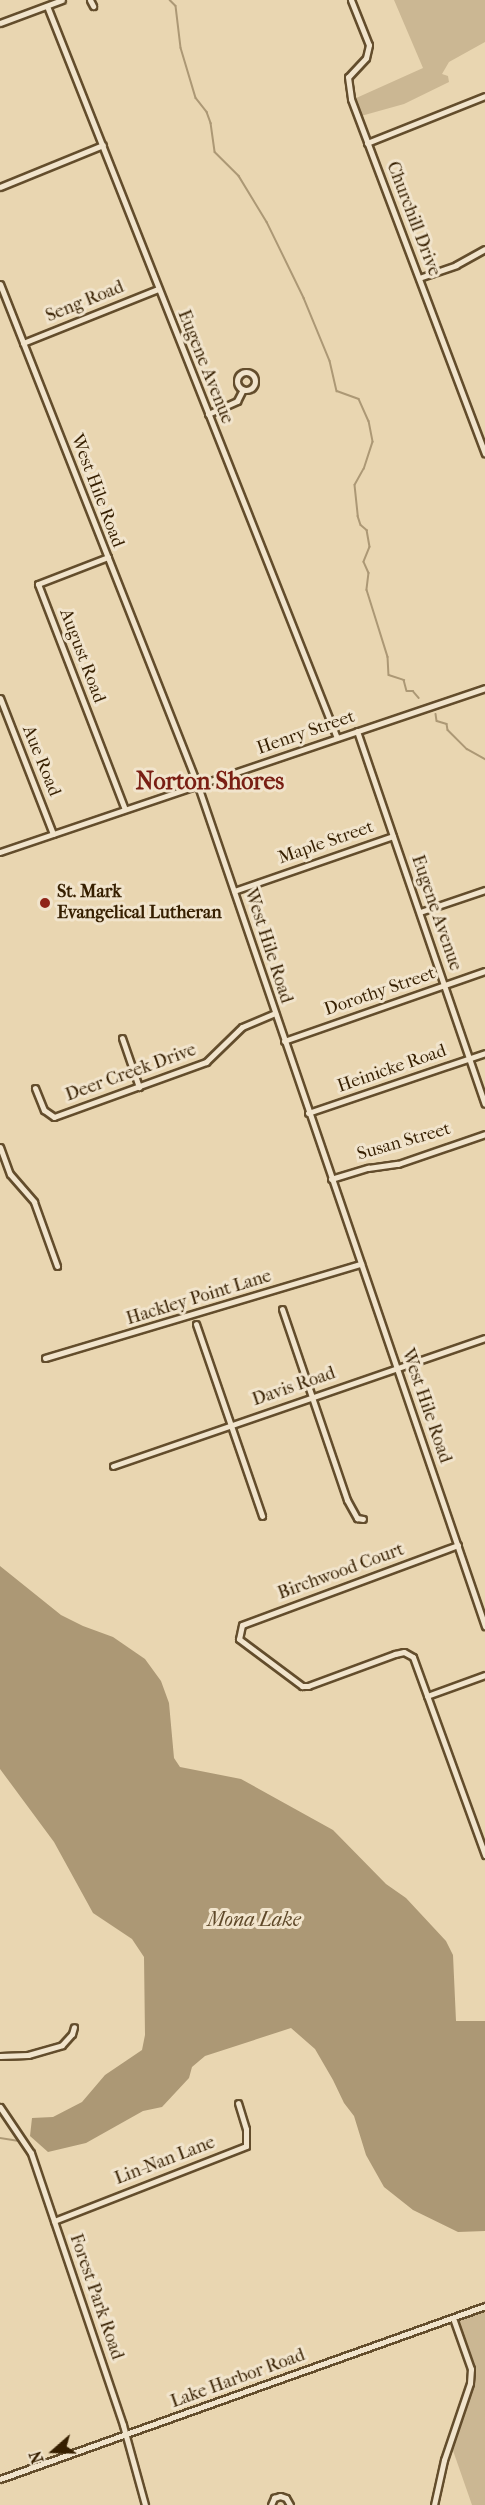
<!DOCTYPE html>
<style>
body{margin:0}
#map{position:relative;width:485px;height:2505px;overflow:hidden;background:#e9d6b1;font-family:"IM FELL French Canon",serif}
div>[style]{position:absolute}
.green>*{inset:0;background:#cbb793}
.water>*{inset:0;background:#ac9875}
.stream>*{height:1.5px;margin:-0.75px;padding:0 0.75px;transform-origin:0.75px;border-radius:0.75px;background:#ac9875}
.roads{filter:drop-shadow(2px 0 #634d2c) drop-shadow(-2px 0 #634d2c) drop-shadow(0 2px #634d2c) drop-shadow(0 -2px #634d2c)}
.minor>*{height:5px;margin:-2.5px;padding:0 2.5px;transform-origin:2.5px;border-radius:2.5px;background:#f1e4cc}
.minor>.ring{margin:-2.5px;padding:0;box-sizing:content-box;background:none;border:5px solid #f1e4cc;border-radius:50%}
.dots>*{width:16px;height:16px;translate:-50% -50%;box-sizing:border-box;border:3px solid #f1e4cc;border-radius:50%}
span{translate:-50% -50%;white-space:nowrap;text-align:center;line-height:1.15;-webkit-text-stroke:6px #f1e4cc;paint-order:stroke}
.street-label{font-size:18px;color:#361f00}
.poi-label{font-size:18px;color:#361f00;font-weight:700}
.left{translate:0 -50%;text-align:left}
.water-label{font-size:20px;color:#5f4929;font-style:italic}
.district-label{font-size:24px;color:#7a1f14;font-weight:700}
.north{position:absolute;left:24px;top:2421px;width:60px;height:60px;-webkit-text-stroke:4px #f1e4cc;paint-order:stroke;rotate:250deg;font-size:16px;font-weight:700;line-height:24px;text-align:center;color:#361f00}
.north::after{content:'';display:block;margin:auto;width:21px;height:27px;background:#361f00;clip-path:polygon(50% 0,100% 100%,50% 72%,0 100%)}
</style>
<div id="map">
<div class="green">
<div style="clip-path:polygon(394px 0,485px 0,485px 42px,449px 62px,442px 74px,448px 76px,449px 82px,404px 104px,361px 116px,354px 99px,423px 68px)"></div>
<div style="clip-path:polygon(485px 2301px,485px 2505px,472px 2505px,450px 2442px,471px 2369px,455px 2322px)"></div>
</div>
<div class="water">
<div style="clip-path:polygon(0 1566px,61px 1615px,83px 1626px,113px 1637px,145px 1659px,161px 1681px,169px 1703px,174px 1758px,180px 1767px,241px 1779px,333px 1830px,386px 1884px,406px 1898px,446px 1941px,453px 1955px,456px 2021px,485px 2021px,485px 2231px,458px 2232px,413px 2210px,384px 2187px,366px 2155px,354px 2116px,344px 2103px,333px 2080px,315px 2049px,291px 2028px,205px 2056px,192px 2067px,189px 2078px,162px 2107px,143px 2111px,86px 2143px,48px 2152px,30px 2136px,32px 2118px,53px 2117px,82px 2102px,105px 2075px,142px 2050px,145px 2035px,144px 1957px,132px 1939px,93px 1913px,54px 1842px,0 1769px)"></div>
</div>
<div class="stream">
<div style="left:170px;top:0;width:8px;rotate:45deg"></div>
<div style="left:176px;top:6px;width:42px;rotate:83.2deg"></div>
<div style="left:181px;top:48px;width:52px;rotate:73.3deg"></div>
<div style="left:196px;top:98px;width:18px;rotate:52deg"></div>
<div style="left:207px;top:112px;width:12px;rotate:70deg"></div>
<div style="left:211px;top:123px;width:29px;rotate:82deg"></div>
<div style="left:215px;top:152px;width:34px;rotate:45deg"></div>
<div style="left:239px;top:176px;width:54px;rotate:58.7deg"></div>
<div style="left:267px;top:222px;width:85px;rotate:64deg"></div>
<div style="left:304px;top:298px;width:68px;rotate:67.6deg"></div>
<div style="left:330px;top:361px;width:31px;rotate:77deg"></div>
<div style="left:337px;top:391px;width:23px;rotate:20deg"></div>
<div style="left:359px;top:399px;width:24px;rotate:66deg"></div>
<div style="left:369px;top:421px;width:21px;rotate:79deg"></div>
<div style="left:373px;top:442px;width:28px;rotate:108deg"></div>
<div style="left:364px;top:469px;width:18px;rotate:119deg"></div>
<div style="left:355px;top:485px;width:31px;rotate:84deg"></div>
<div style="left:358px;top:516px;width:9px;rotate:72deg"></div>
<div style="left:361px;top:525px;width:8px;rotate:40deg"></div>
<div style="left:367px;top:530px;width:17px;rotate:80deg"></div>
<div style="left:370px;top:547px;width:16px;rotate:112deg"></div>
<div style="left:364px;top:562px;width:12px;rotate:66deg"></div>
<div style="left:369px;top:573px;width:17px;rotate:97deg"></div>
<div style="left:367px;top:590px;width:70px;rotate:72.6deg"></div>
<div style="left:388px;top:657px;width:18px;rotate:87deg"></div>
<div style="left:389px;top:675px;width:16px;rotate:18deg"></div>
<div style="left:404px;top:680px;width:11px;rotate:75deg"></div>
<div style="left:407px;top:691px;width:6px"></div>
<div style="left:413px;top:691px;width:9px;rotate:49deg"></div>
<div style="left:436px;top:714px;width:7px;rotate:82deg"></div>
<div style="left:437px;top:721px;width:10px;rotate:17deg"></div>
<div style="left:447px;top:724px;width:6px;rotate:81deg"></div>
<div style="left:448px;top:730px;width:27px;rotate:45deg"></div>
<div style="left:467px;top:749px;width:21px;rotate:29deg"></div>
<div style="left:0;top:2138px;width:19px;rotate:9deg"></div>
</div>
<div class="roads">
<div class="minor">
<div style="left:90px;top:0;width:7px;rotate:63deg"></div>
<div style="left:351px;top:0;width:48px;rotate:68.2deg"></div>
<div style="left:369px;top:45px;width:13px;rotate:103deg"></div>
<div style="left:366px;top:58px;width:26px;rotate:133deg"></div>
<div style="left:348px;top:77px;width:22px;rotate:82deg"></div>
<div style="left:351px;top:99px;width:379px;rotate:69.3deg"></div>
<div style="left:47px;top:6px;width:787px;rotate:68.39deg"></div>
<div style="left:0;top:23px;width:66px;rotate:-20.4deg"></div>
<div style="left:367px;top:143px;width:127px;rotate:-21.7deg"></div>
<div style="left:0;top:187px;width:111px;rotate:-22.2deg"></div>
<div style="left:419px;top:278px;width:39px;rotate:-19deg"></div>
<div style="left:456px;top:265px;width:33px;rotate:-29deg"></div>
<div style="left:0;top:284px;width:540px;rotate:68.47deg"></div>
<div style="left:198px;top:786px;width:888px;rotate:71.14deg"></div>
<div style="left:23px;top:343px;width:145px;rotate:-21.8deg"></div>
<div class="ring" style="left:237px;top:372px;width:13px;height:13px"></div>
<div style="left:208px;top:414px;width:32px;rotate:-24deg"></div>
<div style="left:237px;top:401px;width:13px;rotate:-63deg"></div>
<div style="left:108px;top:557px;width:75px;rotate:158.9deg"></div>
<div style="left:38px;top:584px;width:241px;rotate:68.9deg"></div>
<div style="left:0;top:698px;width:146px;rotate:68.7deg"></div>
<div style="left:357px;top:731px;width:394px;rotate:71.1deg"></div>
<div style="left:0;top:852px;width:512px;rotate:-18.68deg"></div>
<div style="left:234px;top:891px;width:168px;rotate:-19.1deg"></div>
<div style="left:420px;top:912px;width:69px;rotate:-18.7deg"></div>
<div style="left:122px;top:1038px;width:52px;rotate:70.9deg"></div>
<div style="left:284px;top:1041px;width:213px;rotate:-19.2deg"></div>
<div style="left:35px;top:1088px;width:24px;rotate:68deg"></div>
<div style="left:44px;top:1110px;width:12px;rotate:35deg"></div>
<div style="left:54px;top:1117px;width:162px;rotate:-19.9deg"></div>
<div style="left:206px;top:1062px;width:50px;rotate:-44.2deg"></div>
<div style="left:242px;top:1027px;width:36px;rotate:-23deg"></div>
<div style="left:308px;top:1113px;width:187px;rotate:-18.7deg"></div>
<div style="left:0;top:1147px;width:29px;rotate:70deg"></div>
<div style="left:10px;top:1174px;width:37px;rotate:49deg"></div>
<div style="left:34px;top:1202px;width:68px;rotate:70.2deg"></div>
<div style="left:331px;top:1179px;width:39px;rotate:-17deg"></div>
<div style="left:368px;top:1168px;width:30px;rotate:-8deg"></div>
<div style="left:398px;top:1164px;width:92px;rotate:-19deg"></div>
<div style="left:282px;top:1309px;width:202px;rotate:71.2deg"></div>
<div style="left:347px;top:1500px;width:21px;rotate:61deg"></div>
<div style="left:357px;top:1518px;width:6px;rotate:9deg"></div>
<div style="left:196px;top:1324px;width:203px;rotate:71deg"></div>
<div style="left:45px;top:1358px;width:330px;rotate:-16.6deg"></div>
<div style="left:113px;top:1466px;width:393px;rotate:-19deg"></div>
<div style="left:458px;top:1545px;width:230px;rotate:159.7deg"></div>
<div style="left:242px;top:1625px;width:14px;rotate:102deg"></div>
<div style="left:239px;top:1639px;width:79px;rotate:36.7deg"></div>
<div style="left:302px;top:1686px;width:6px"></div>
<div style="left:308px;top:1686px;width:93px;rotate:-20.2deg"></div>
<div style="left:395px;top:1654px;width:9px;rotate:-13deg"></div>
<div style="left:404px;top:1652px;width:10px;rotate:29deg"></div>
<div style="left:413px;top:1657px;width:211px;rotate:70deg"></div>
<div style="left:427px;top:1696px;width:62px;rotate:-19.9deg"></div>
<div style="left:0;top:2056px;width:28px;rotate:-2deg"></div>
<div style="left:28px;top:2055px;width:35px;rotate:-16deg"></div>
<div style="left:62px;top:2045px;width:15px;rotate:-48deg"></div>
<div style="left:72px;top:2034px;width:7px;rotate:-74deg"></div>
<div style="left:0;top:2107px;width:55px;rotate:56deg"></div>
<div style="left:31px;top:2153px;width:287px;rotate:71.3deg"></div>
<div style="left:123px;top:2425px;width:83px;rotate:74.6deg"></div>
<div style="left:54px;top:2221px;width:206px;rotate:-21.3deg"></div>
<div style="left:246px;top:2146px;width:17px;rotate:-90deg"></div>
<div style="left:246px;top:2129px;width:27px;rotate:-107deg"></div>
<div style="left:0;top:2479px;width:515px;rotate:-19.63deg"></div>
<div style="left:271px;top:2505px;width:8px;rotate:-67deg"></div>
<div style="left:274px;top:2498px;width:6px;rotate:-18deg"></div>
<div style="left:280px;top:2496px;width:6px;rotate:18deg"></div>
<div style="left:286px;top:2498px;width:8px;rotate:60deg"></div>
<div style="left:434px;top:2505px;width:46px;rotate:-77.5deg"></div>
<div style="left:444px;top:2460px;width:81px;rotate:-71.3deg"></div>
<div style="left:470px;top:2383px;width:14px;rotate:-86deg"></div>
<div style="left:471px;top:2369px;width:54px;rotate:-109.4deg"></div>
</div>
</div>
<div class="dots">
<div style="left:45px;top:903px;background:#8f2418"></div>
</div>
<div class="street-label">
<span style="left:413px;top:219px;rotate:69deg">Churchill Drive</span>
<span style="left:85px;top:302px;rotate:-22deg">Seng Road</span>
<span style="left:205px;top:367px;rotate:68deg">Eugene Avenue</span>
<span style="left:97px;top:491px;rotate:69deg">West Hile Road</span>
<span style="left:82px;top:656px;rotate:69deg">August Road</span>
<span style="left:306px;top:733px;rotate:-19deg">Henry Street</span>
<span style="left:41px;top:761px;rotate:68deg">Aue Road</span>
<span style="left:326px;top:843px;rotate:-19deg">Maple Street</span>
<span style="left:436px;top:913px;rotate:71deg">Eugene Avenue</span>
<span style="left:268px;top:946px;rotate:72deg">West Hile Road</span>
<span style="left:380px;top:992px;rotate:-19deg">Dorothy Street</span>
<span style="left:392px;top:1069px;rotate:-19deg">Heinicke Road</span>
<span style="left:131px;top:1073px;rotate:-20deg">Deer Creek Drive</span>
<span style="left:404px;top:1142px;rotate:-16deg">Susan Street</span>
<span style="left:199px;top:1298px;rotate:-17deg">Hackley Point Lane</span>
<span style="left:294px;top:1387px;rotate:-19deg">Davis Road</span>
<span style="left:426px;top:1406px;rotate:71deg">West Hile Road</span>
<span style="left:341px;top:1572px;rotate:-20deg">Birchwood Court</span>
<span style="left:165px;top:2161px;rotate:-21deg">Lin-Nan Lane</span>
<span style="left:96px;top:2297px;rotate:71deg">Forest Park Road</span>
<span style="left:238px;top:2379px;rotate:-20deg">Lake Harbor Road</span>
</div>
<div class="poi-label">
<span class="left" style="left:57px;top:903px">St. Mark<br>Evangelical Lutheran</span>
</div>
<div class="water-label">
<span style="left:254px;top:1919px">Mona Lake</span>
</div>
<div class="district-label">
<span style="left:210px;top:782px">Norton Shores</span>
</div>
<div class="north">N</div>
</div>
